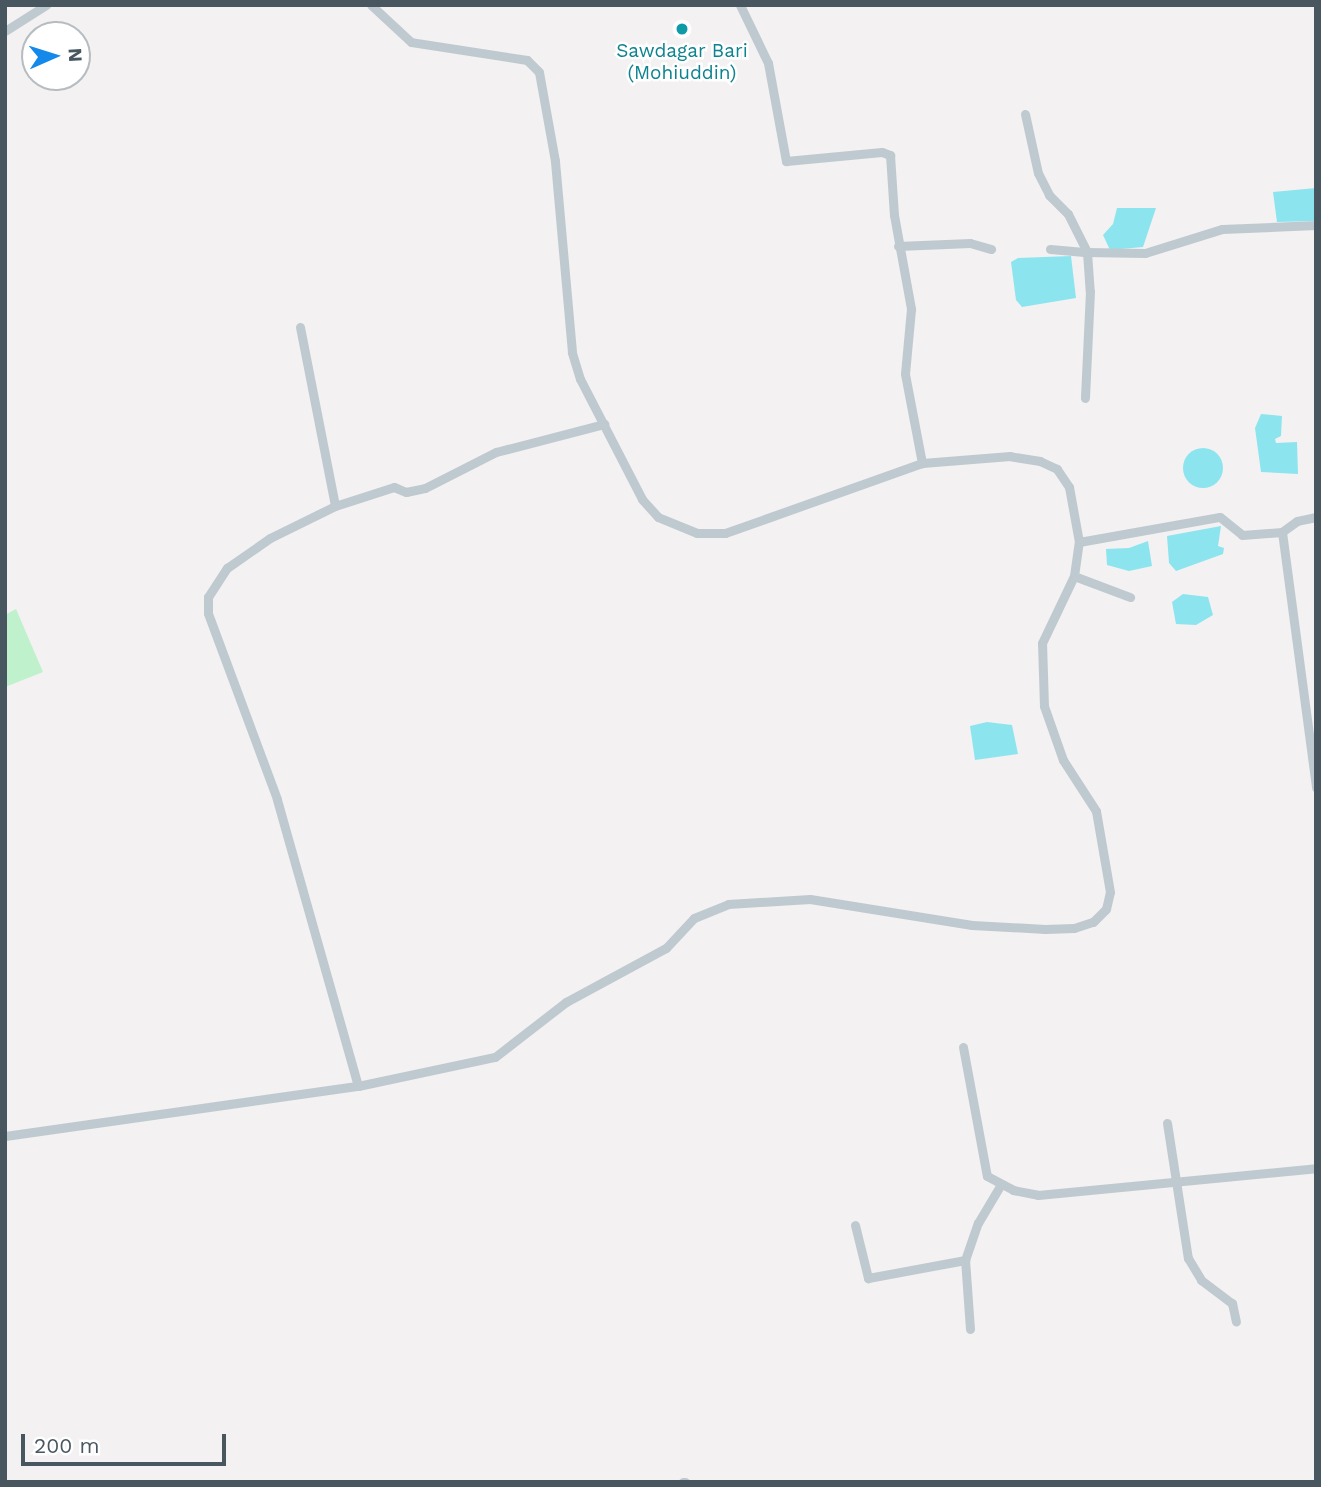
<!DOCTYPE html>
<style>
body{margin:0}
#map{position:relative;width:1321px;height:1487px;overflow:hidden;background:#f3f1f1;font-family:"Work Sans",sans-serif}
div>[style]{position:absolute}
.green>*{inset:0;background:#bff1cd}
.water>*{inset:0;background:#8ce5ee}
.round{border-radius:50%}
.minor>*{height:9px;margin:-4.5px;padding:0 4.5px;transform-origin:4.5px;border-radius:4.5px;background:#becad0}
.dots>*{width:19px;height:19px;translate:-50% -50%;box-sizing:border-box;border:4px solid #fff;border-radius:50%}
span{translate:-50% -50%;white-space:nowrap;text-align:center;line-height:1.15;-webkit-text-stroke:5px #fff;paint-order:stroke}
.culture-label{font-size:19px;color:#0d838f}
.frame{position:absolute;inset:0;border:7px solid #48575f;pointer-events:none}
.north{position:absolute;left:21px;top:21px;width:70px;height:70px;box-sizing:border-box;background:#fff;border:2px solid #b6bcbf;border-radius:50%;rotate:87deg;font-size:19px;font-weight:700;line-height:28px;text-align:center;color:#48575f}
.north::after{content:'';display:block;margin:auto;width:24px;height:32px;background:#1589e9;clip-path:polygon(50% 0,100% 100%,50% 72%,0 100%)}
.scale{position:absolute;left:21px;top:1434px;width:205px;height:32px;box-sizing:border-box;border:4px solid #48575f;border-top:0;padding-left:9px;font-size:21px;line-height:24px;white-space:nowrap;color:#48575f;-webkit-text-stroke:5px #fff;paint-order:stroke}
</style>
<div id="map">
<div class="green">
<div style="clip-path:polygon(16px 609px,43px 672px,5px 687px,5px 615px)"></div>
</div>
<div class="water">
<div style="clip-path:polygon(1316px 188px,1316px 221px,1277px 222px,1273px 192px)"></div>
<div style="clip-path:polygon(1117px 208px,1156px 208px,1143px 247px,1110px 250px,1103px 235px,1113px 224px)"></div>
<div style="clip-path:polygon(1071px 256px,1076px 298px,1022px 307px,1016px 300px,1011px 262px,1018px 258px)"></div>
<div style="clip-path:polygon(1261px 414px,1282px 416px,1281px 436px,1275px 439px,1276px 443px,1297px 442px,1298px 474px,1261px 472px,1255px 428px)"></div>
<div class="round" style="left:1183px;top:448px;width:40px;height:40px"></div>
<div style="clip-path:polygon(1221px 526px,1218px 546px,1224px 548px,1223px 554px,1176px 571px,1169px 563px,1167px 536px)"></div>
<div style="clip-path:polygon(1148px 541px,1152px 566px,1129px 571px,1107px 565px,1106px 549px,1129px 548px)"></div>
<div style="clip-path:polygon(1183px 594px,1208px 597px,1213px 615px,1196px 625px,1176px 624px,1172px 602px)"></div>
<div style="clip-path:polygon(987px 722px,1012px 725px,1018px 754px,975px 760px,970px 726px)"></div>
</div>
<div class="minor">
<div style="left:740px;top:5px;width:64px;rotate:64.2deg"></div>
<div style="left:768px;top:63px;width:100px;rotate:79.6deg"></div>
<div style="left:786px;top:161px;width:96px;rotate:-5.4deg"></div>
<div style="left:882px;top:152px;width:9px;rotate:21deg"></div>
<div style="left:890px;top:155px;width:60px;rotate:86.2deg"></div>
<div style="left:894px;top:215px;width:96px;rotate:79.7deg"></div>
<div style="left:911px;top:309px;width:65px;rotate:95.3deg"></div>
<div style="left:905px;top:374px;width:91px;rotate:79.2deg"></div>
<div style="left:5px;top:31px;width:49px;rotate:-32.4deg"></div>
<div style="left:1025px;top:114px;width:60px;rotate:77.6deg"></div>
<div style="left:1038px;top:173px;width:25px;rotate:63deg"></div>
<div style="left:1049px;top:195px;width:27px;rotate:45deg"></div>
<div style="left:1068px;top:214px;width:42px;rotate:63.4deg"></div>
<div style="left:1087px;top:252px;width:58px;rotate:1deg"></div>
<div style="left:1145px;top:253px;width:81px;rotate:-17.3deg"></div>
<div style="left:1222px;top:229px;width:94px;rotate:-2.4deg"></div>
<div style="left:898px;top:246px;width:72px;rotate:-2.4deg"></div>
<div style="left:970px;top:243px;width:22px;rotate:16deg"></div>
<div style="left:1050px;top:249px;width:37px;rotate:5deg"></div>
<div style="left:1087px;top:252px;width:39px;rotate:86deg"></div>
<div style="left:1090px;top:291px;width:107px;rotate:92.7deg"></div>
<div style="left:300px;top:327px;width:182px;rotate:78.9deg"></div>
<div style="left:1316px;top:517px;width:19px;rotate:168deg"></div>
<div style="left:1297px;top:521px;width:19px;rotate:144deg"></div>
<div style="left:1282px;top:532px;width:258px;rotate:82.4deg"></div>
<div style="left:1079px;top:542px;width:143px;rotate:-10.1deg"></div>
<div style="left:1220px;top:517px;width:28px;rotate:39deg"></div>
<div style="left:1242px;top:535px;width:40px;rotate:-4.3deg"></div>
<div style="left:1074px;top:576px;width:60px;rotate:20.6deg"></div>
<div style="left:963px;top:1047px;width:131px;rotate:79.5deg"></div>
<div style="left:987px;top:1176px;width:30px;rotate:28deg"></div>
<div style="left:1013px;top:1190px;width:25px;rotate:11deg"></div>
<div style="left:1038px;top:1195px;width:279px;rotate:-5.5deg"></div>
<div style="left:358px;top:1086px;width:298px;rotate:-105.8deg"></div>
<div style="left:277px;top:799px;width:198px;rotate:-110.4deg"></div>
<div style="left:208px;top:613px;width:16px;rotate:-90deg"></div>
<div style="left:208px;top:597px;width:35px;rotate:-57deg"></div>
<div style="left:227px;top:568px;width:52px;rotate:-34.9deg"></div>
<div style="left:270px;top:538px;width:72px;rotate:-26.2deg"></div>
<div style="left:335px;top:506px;width:62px;rotate:-17.9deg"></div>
<div style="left:394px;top:487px;width:13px;rotate:23deg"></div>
<div style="left:406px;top:492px;width:19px;rotate:-12deg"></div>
<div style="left:425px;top:488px;width:80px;rotate:-26.9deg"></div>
<div style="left:496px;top:452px;width:112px;rotate:-14.5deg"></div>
<div style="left:1167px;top:1123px;width:137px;rotate:81.2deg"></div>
<div style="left:1188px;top:1258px;width:26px;rotate:59deg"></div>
<div style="left:1201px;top:1280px;width:39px;rotate:37deg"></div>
<div style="left:1232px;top:1303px;width:19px;rotate:78deg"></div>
<div style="left:5px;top:1136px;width:357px;rotate:-8.1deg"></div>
<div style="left:358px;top:1086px;width:140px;rotate:-12deg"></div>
<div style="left:495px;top:1057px;width:90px;rotate:-37.8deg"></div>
<div style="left:566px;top:1002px;width:114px;rotate:-28.4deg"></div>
<div style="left:666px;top:948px;width:41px;rotate:-47deg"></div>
<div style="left:694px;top:918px;width:37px;rotate:-22deg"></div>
<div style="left:728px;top:904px;width:82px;rotate:-3.5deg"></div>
<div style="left:810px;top:899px;width:164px;rotate:9.1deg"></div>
<div style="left:972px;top:925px;width:73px;rotate:3.1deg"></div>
<div style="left:1045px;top:929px;width:29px;rotate:-2deg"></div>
<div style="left:1074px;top:928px;width:20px;rotate:-18deg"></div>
<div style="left:1093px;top:922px;width:18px;rotate:-45deg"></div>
<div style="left:1106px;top:909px;width:17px;rotate:-77deg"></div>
<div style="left:1110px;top:892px;width:82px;rotate:-99.8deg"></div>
<div style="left:1096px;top:811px;width:61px;rotate:-122.9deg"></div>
<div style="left:1063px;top:760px;width:57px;rotate:-109.4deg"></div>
<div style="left:1044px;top:706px;width:63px;rotate:-91.8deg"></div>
<div style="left:1042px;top:643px;width:74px;rotate:-64.5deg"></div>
<div style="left:1074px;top:576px;width:34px;rotate:-82deg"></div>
<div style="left:1079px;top:542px;width:56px;rotate:-100.3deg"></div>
<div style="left:1069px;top:487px;width:22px;rotate:-124deg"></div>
<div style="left:1057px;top:469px;width:19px;rotate:-155deg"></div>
<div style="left:1040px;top:461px;width:30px;rotate:-171deg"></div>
<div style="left:1010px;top:456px;width:88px;rotate:175.5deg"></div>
<div style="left:922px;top:463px;width:209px;rotate:160.4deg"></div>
<div style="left:725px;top:533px;width:28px;rotate:180deg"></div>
<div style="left:697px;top:533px;width:42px;rotate:-157.7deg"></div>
<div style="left:658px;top:517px;width:24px;rotate:-132deg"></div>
<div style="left:642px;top:499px;width:135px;rotate:-117.3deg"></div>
<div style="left:580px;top:379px;width:28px;rotate:-107deg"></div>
<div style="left:572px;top:352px;width:192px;rotate:-95.1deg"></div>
<div style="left:555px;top:161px;width:90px;rotate:-100.2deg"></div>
<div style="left:539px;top:72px;width:17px;rotate:-135deg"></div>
<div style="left:527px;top:60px;width:117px;rotate:-171.2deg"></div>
<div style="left:411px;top:42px;width:54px;rotate:-137.2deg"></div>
<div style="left:855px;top:1225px;width:55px;rotate:76.2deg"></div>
<div style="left:868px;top:1278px;width:99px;rotate:-10.5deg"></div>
<div style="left:970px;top:1329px;width:69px;rotate:-94.1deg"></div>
<div style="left:965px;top:1260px;width:39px;rotate:-71deg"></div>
<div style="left:978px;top:1223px;width:43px;rotate:-59.3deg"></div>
<div style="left:683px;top:1482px;width:2px"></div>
</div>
<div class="dots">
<div style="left:682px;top:29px;background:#0f9aa8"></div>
</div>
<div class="culture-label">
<span style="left:682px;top:62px">Sawdagar Bari<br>(Mohiuddin)</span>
</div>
<div class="frame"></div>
<div class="north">N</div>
<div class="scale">200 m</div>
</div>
